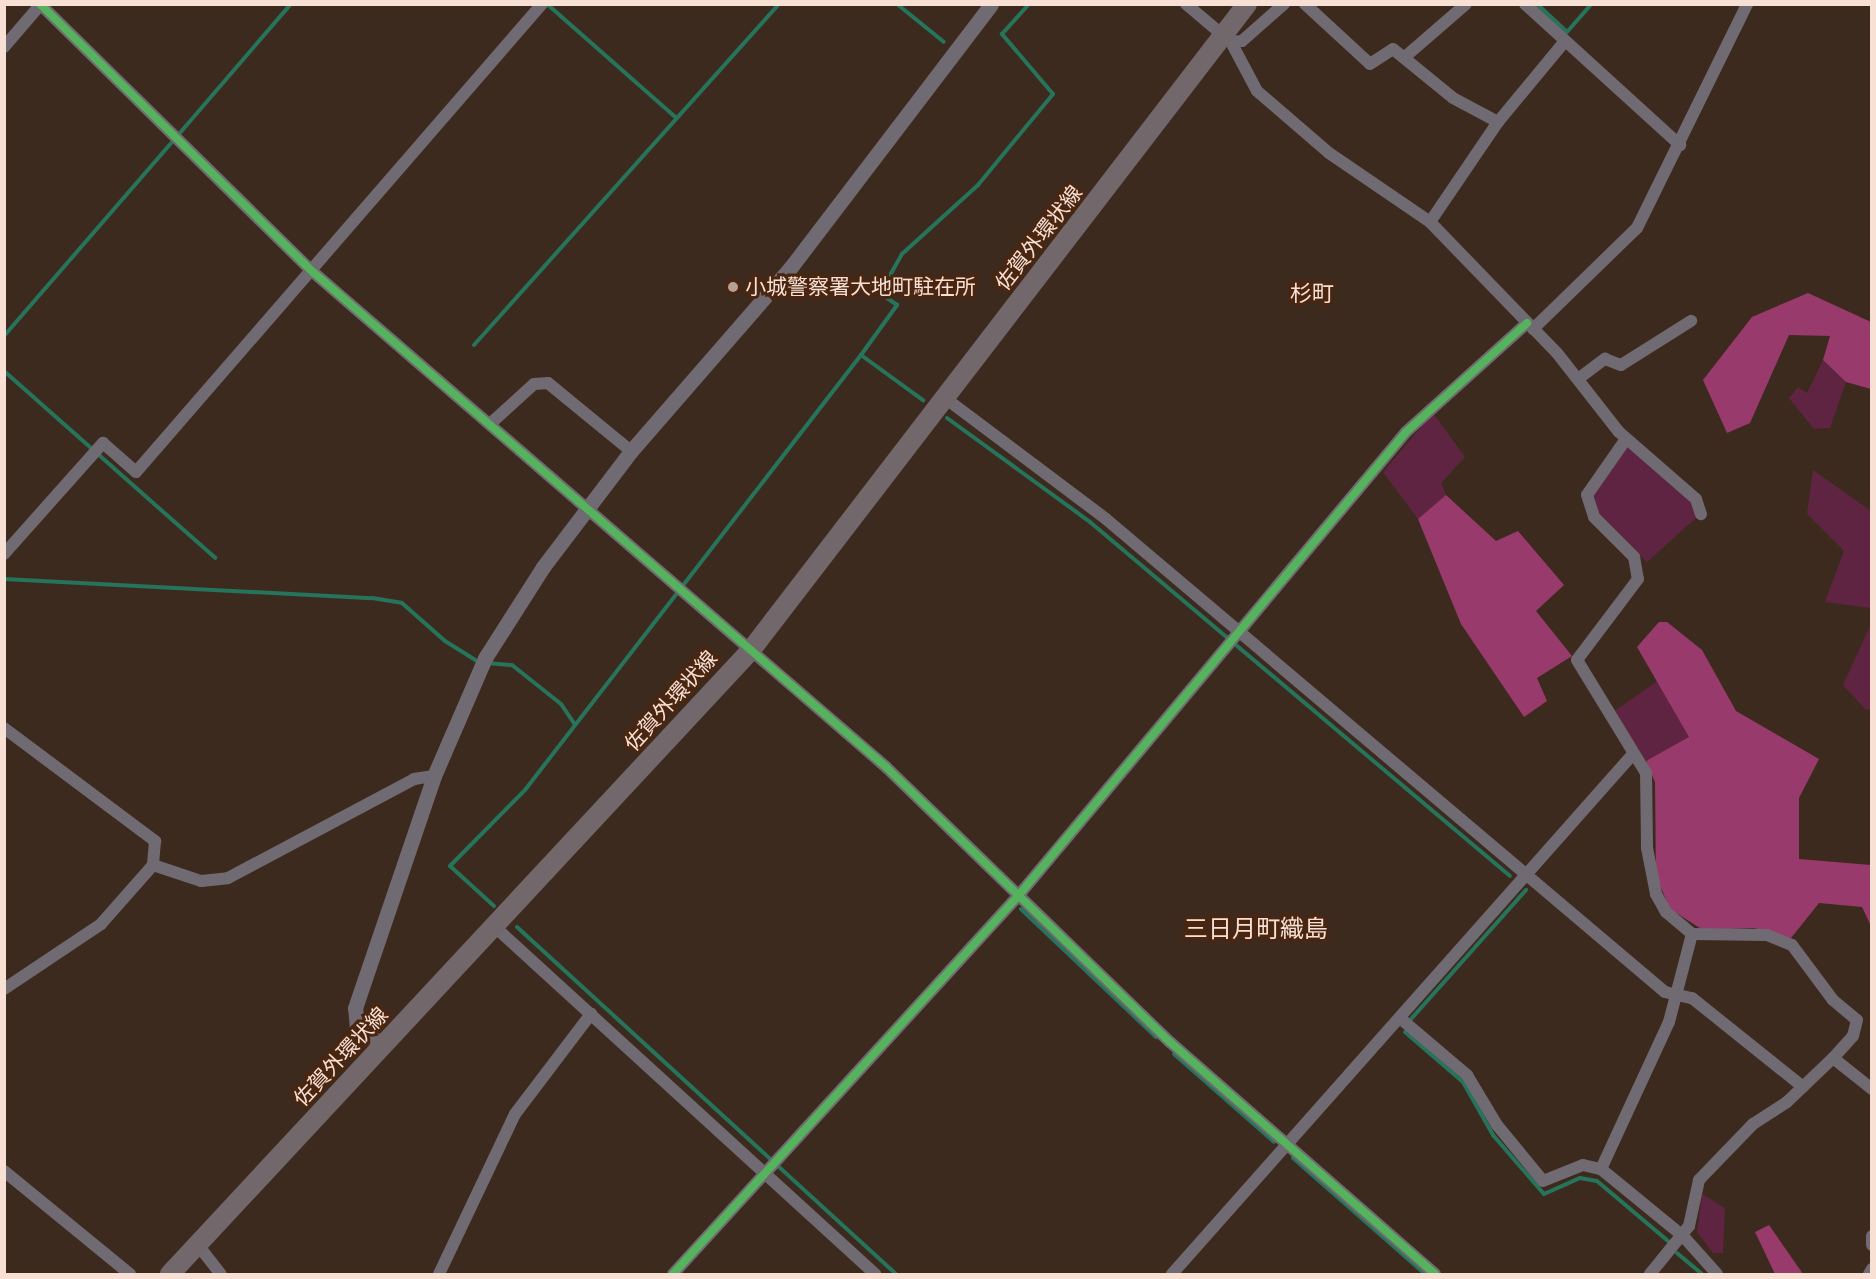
<!DOCTYPE html>
<meta charset="utf-8">
<style>
body{margin:0}
#map{position:relative;width:1876px;height:1279px;overflow:hidden;background:#3d2a1e;font-family:"DejaVu Sans","Noto Sans JP",sans-serif}
div>[style]{position:absolute}
.green>*{inset:0;background:#5f2442}
.forest>*{inset:0;background:#993a6d}
.stream>*{height:4px;margin:-2px;padding:0 2px;transform-origin:2px;border-radius:2px;background:#25745b}
.minor>*{height:12px;margin:-6px;padding:0 6px;transform-origin:6px;border-radius:6px;background:#706a72}
.tertiary>*{height:15px;margin:-7.5px;padding:0 7.5px;transform-origin:7.5px;border-radius:7.5px;background:#706a72}
.primary>*{height:20px;margin:-10px;padding:0 10px;transform-origin:10px;border-radius:10px;background:#72676b}
.cycleway>*{height:8px;margin:-4px;padding:0 4px;transform-origin:4px;border-radius:4px;background:#56b35d}
.dots>*{width:16px;height:16px;translate:-50% -50%;box-sizing:border-box;border:3px solid #4a2611;border-radius:50%}
span{translate:-50% -50%;white-space:nowrap;text-align:center;line-height:1.15;-webkit-text-stroke:6px #4a2611;paint-order:stroke}
.street-label{font-size:21px;color:#f8e0d4}
.poi-label{font-size:21px;color:#f8e0d4}
.left{translate:0 -50%;text-align:left}
.neighbourhood-label{font-size:22px;color:#f8e0d4}
.quarter-label{font-size:24px;color:#f8e0d4}
.frame{position:absolute;inset:0;border:6px solid #f8e0d4;pointer-events:none}
</style>
<div id="map">
<div class="green">
<div style="clip-path:polygon(1823px 360px,1846px 382px,1830px 428px,1814px 429px,1789px 398px,1798px 387px,1807px 393px)"></div>
<div style="clip-path:polygon(1433px 413px,1465px 457px,1441px 483px,1446px 495px,1418px 519px,1383px 472px)"></div>
<div style="clip-path:polygon(1628px 444px,1690px 498px,1697px 517px,1647px 562px,1596px 512px,1591px 493px)"></div>
<div style="clip-path:polygon(1813px 470px,1871px 511px,1871px 608px,1825px 602px,1844px 551px,1807px 514px)"></div>
<div style="clip-path:polygon(1871px 624px,1871px 708px,1866px 710px,1843px 685px)"></div>
<div style="clip-path:polygon(1659px 680px,1690px 738px,1646px 761px,1613px 712px)"></div>
<div style="clip-path:polygon(1702px 1194px,1725px 1208px,1723px 1253px,1713px 1253px,1697px 1232px)"></div>
</div>
<div class="forest">
<div style="clip-path:polygon(1808px 293px,1871px 322px,1871px 389px,1846px 382px,1823px 360px,1830px 336px,1789px 335px,1750px 423px,1727px 433px,1703px 380px,1752px 317px)"></div>
<div style="clip-path:polygon(1446px 495px,1496px 541px,1518px 531px,1564px 585px,1536px 611px,1572px 656px,1537px 678px,1547px 701px,1524px 717px,1461px 624px,1418px 519px)"></div>
<div style="clip-path:polygon(1659px 622px,1667px 622px,1702px 650px,1736px 711px,1819px 759px,1799px 798px,1799px 859px,1871px 865px,1871px 926px,1862px 907px,1819px 903px,1791px 938px,1754px 928px,1703px 930px,1670px 909px,1656px 876px,1655px 782px,1646px 761px,1689px 737px,1637px 647px)"></div>
<div style="clip-path:polygon(1769px 1225px,1803px 1274px,1775px 1274px,1755px 1232px)"></div>
</div>
<div class="stream">
<div style="left:547px;top:4px;width:171px;rotate:41.4deg"></div>
<div style="left:897px;top:4px;width:60px;rotate:39deg"></div>
<div style="left:1537px;top:4px;width:41px;rotate:43deg"></div>
<div style="left:1567px;top:32px;width:37px;rotate:-49deg"></div>
<div style="left:179px;top:134px;width:172px;rotate:-49.3deg"></div>
<div style="left:4px;top:336px;width:257px;rotate:-49.1deg"></div>
<div style="left:474px;top:345px;width:457px;rotate:-48.2deg"></div>
<div style="left:861px;top:355px;width:77px;rotate:36deg"></div>
<div style="left:4px;top:371px;width:282px;rotate:41.5deg"></div>
<div style="left:947px;top:418px;width:177px;rotate:36deg"></div>
<div style="left:1090px;top:522px;width:549px;rotate:40.13deg"></div>
<div style="left:4px;top:579px;width:368px;rotate:3deg"></div>
<div style="left:372px;top:598px;width:30px;rotate:9deg"></div>
<div style="left:402px;top:603px;width:57px;rotate:41.5deg"></div>
<div style="left:445px;top:641px;width:40px;rotate:32deg"></div>
<div style="left:487px;top:663px;width:25px;rotate:5deg"></div>
<div style="left:512px;top:665px;width:63px;rotate:38.5deg"></div>
<div style="left:561px;top:704px;width:25px;rotate:56deg"></div>
<div style="left:494px;top:906px;width:59px;rotate:-137.7deg"></div>
<div style="left:450px;top:866px;width:107px;rotate:-45.4deg"></div>
<div style="left:525px;top:790px;width:550px;rotate:-52.32deg"></div>
<div style="left:861px;top:355px;width:62px;rotate:-54.2deg"></div>
<div style="left:897px;top:305px;width:21px;rotate:-145deg"></div>
<div style="left:880px;top:293px;width:45px;rotate:-60.6deg"></div>
<div style="left:902px;top:254px;width:103px;rotate:-42.2deg"></div>
<div style="left:978px;top:185px;width:118px;rotate:-50.5deg"></div>
<div style="left:1053px;top:94px;width:79px;rotate:-130.4deg"></div>
<div style="left:1002px;top:34px;width:40px;rotate:-48deg"></div>
<div style="left:1021px;top:909px;width:186px;rotate:43.5deg"></div>
<div style="left:517px;top:927px;width:514px;rotate:42.48deg"></div>
<div style="left:1411px;top:1019px;width:173px;rotate:-48.3deg"></div>
<div style="left:1405px;top:1032px;width:77px;rotate:40.8deg"></div>
<div style="left:1463px;top:1082px;width:61px;rotate:60.5deg"></div>
<div style="left:1493px;top:1135px;width:78px;rotate:49.2deg"></div>
<div style="left:1544px;top:1194px;width:39px;rotate:-24deg"></div>
<div style="left:1580px;top:1178px;width:17px;rotate:10deg"></div>
<div style="left:1597px;top:1181px;width:93px;rotate:40.2deg"></div>
<div style="left:1174px;top:1054px;width:133px;rotate:41.3deg"></div>
<div style="left:1293px;top:1158px;width:176px;rotate:41.3deg"></div>
<div style="left:1677px;top:1253px;width:33px;rotate:40deg"></div>
</div>
<div class="minor">
<div style="left:40px;top:4px;width:383px;rotate:44.5deg"></div>
<div style="left:313px;top:272px;width:757px;rotate:40.82deg"></div>
<div style="left:886px;top:767px;width:395px;rotate:44.1deg"></div>
<div style="left:1170px;top:1042px;width:352px;rotate:41.2deg"></div>
<div style="left:1186px;top:4px;width:59px;rotate:40.2deg"></div>
<div style="left:1231px;top:42px;width:55px;rotate:62deg"></div>
<div style="left:1257px;top:91px;width:95px;rotate:40.7deg"></div>
<div style="left:1329px;top:153px;width:122px;rotate:34.3deg"></div>
<div style="left:1430px;top:222px;width:182px;rotate:45.9deg"></div>
<div style="left:1557px;top:353px;width:100px;rotate:51.9deg"></div>
<div style="left:1619px;top:432px;width:102px;rotate:41deg"></div>
<div style="left:1696px;top:499px;width:16px;rotate:72deg"></div>
<div style="left:1305px;top:4px;width:88px;rotate:42.7deg"></div>
<div style="left:1370px;top:64px;width:27px;rotate:-33deg"></div>
<div style="left:1393px;top:49px;width:77px;rotate:39.2deg"></div>
<div style="left:1453px;top:98px;width:51px;rotate:28.1deg"></div>
<div style="left:1525px;top:4px;width:210px;rotate:42.3deg"></div>
<div style="left:1231px;top:42px;width:11px;rotate:-5deg"></div>
<div style="left:1242px;top:41px;width:56px;rotate:-41.4deg"></div>
<div style="left:4px;top:47px;width:57px;rotate:-49.3deg"></div>
<div style="left:1406px;top:56px;width:79px;rotate:-40.9deg"></div>
<div style="left:1430px;top:222px;width:121px;rotate:-55.8deg"></div>
<div style="left:1498px;top:122px;width:105px;rotate:-50.4deg"></div>
<div style="left:1533px;top:329px;width:145px;rotate:-44.2deg"></div>
<div style="left:1637px;top:228px;width:250px;rotate:-63.8deg"></div>
<div style="left:1578px;top:379px;width:34px;rotate:-37deg"></div>
<div style="left:1605px;top:359px;width:17px;rotate:21deg"></div>
<div style="left:1621px;top:365px;width:83px;rotate:-32.2deg"></div>
<div style="left:945px;top:398px;width:201px;rotate:36.9deg"></div>
<div style="left:1106px;top:519px;width:732px;rotate:40.24deg"></div>
<div style="left:1665px;top:992px;width:28px;rotate:13deg"></div>
<div style="left:1692px;top:998px;width:142px;rotate:38.7deg"></div>
<div style="left:490px;top:424px;width:59px;rotate:-42.3deg"></div>
<div style="left:534px;top:384px;width:14px;rotate:-4deg"></div>
<div style="left:548px;top:383px;width:107px;rotate:39.3deg"></div>
<div style="left:1626px;top:439px;width:68px;rotate:124.9deg"></div>
<div style="left:1587px;top:495px;width:23px;rotate:72deg"></div>
<div style="left:1594px;top:517px;width:57px;rotate:45deg"></div>
<div style="left:1634px;top:557px;width:22px;rotate:80deg"></div>
<div style="left:1638px;top:579px;width:101px;rotate:127deg"></div>
<div style="left:1577px;top:660px;width:132px;rotate:58.6deg"></div>
<div style="left:1646px;top:773px;width:75px;rotate:89.2deg"></div>
<div style="left:1647px;top:848px;width:47px;rotate:78.9deg"></div>
<div style="left:1656px;top:894px;width:21px;rotate:61deg"></div>
<div style="left:1666px;top:912px;width:34px;rotate:40deg"></div>
<div style="left:1692px;top:934px;width:75px;rotate:0.8deg"></div>
<div style="left:1767px;top:935px;width:27px;rotate:22deg"></div>
<div style="left:1792px;top:945px;width:69px;rotate:53.3deg"></div>
<div style="left:1833px;top:1000px;width:31px;rotate:40deg"></div>
<div style="left:1857px;top:1020px;width:16px;rotate:104deg"></div>
<div style="left:1853px;top:1036px;width:30px;rotate:132deg"></div>
<div style="left:1833px;top:1058px;width:64px;rotate:136.3deg"></div>
<div style="left:1787px;top:1102px;width:40px;rotate:147.1deg"></div>
<div style="left:1753px;top:1124px;width:78px;rotate:134deg"></div>
<div style="left:1699px;top:1180px;width:47px;rotate:102.3deg"></div>
<div style="left:1689px;top:1226px;width:62px;rotate:129.1deg"></div>
<div style="left:4px;top:554px;width:149px;rotate:-48.3deg"></div>
<div style="left:103px;top:443px;width:44px;rotate:41.3deg"></div>
<div style="left:136px;top:472px;width:620px;rotate:-49.06deg"></div>
<div style="left:4px;top:728px;width:189px;rotate:36.8deg"></div>
<div style="left:155px;top:841px;width:24px;rotate:95deg"></div>
<div style="left:495px;top:927px;width:515px;rotate:42.4deg"></div>
<div style="left:4px;top:989px;width:117px;rotate:-33.8deg"></div>
<div style="left:101px;top:924px;width:79px;rotate:-48.6deg"></div>
<div style="left:153px;top:865px;width:51px;rotate:18.4deg"></div>
<div style="left:201px;top:881px;width:27px;rotate:-6deg"></div>
<div style="left:228px;top:878px;width:211px;rotate:-28deg"></div>
<div style="left:414px;top:779px;width:20px;rotate:-9deg"></div>
<div style="left:1401px;top:1019px;width:87px;rotate:40.3deg"></div>
<div style="left:1467px;top:1075px;width:58px;rotate:59deg"></div>
<div style="left:1497px;top:1125px;width:72px;rotate:50.6deg"></div>
<div style="left:1543px;top:1181px;width:43px;rotate:-21.8deg"></div>
<div style="left:1583px;top:1165px;width:18px;rotate:13deg"></div>
<div style="left:1601px;top:1169px;width:106px;rotate:39.3deg"></div>
<div style="left:1683px;top:1236px;width:51px;rotate:48.2deg"></div>
<div style="left:1833px;top:1058px;width:50px;rotate:38.5deg"></div>
<div style="left:1601px;top:1169px;width:162px;rotate:-65.2deg"></div>
<div style="left:1669px;top:1022px;width:91px;rotate:-75.4deg"></div>
<div style="left:4px;top:1171px;width:163px;rotate:39.3deg"></div>
<div style="left:1872px;top:1236px;width:9px;rotate:90deg"></div>
<div style="left:198px;top:1245px;width:37px;rotate:52deg"></div>
<div style="left:439px;top:1274px;width:177px;rotate:-64.6deg"></div>
<div style="left:515px;top:1114px;width:126px;rotate:-52.8deg"></div>
<div style="left:673px;top:1274px;width:513px;rotate:-47.61deg"></div>
<div style="left:1019px;top:895px;width:603px;rotate:-50.11deg"></div>
<div style="left:1406px;top:432px;width:163px;rotate:-42deg"></div>
<div style="left:1172px;top:1274px;width:695px;rotate:-48.44deg"></div>
<div style="left:1869px;top:1274px;width:6px;rotate:-59deg"></div>
</div>
<div class="tertiary">
<div style="left:384px;top:1045px;width:31px;rotate:-149deg"></div>
<div style="left:357px;top:1029px;width:21px;rotate:-95deg"></div>
<div style="left:355px;top:1008px;width:245px;rotate:-71.2deg"></div>
<div style="left:434px;top:776px;width:129px;rotate:-66.6deg"></div>
<div style="left:485px;top:658px;width:108px;rotate:-57.5deg"></div>
<div style="left:543px;top:567px;width:146px;rotate:-52.8deg"></div>
<div style="left:631px;top:451px;width:244px;rotate:-49deg"></div>
<div style="left:791px;top:267px;width:330px;rotate:-52.7deg"></div>
</div>
<div class="primary">
<div style="left:170px;top:1274px;width:853px;rotate:-47.04deg"></div>
<div style="left:751px;top:650px;width:814px;rotate:-52.48deg"></div>
</div>
<div class="cycleway">
<div style="left:40px;top:4px;width:383px;rotate:44.5deg"></div>
<div style="left:313px;top:272px;width:757px;rotate:40.82deg"></div>
<div style="left:886px;top:767px;width:395px;rotate:44.1deg"></div>
<div style="left:1170px;top:1042px;width:352px;rotate:41.2deg"></div>
<div style="left:673px;top:1274px;width:513px;rotate:-47.61deg"></div>
<div style="left:1019px;top:895px;width:603px;rotate:-50.11deg"></div>
<div style="left:1406px;top:432px;width:163px;rotate:-42deg"></div>
</div>
<div class="dots">
<div style="left:733px;top:287px;background:#b7a094"></div>
</div>
<div class="street-label">
<span style="left:1039px;top:238px;rotate:-52deg">佐賀外環状線</span>
<span style="left:671px;top:701px;rotate:-48deg">佐賀外環状線</span>
<span style="left:341px;top:1057px;rotate:-47deg">佐賀外環状線</span>
</div>
<div class="poi-label">
<span class="left" style="left:745px;top:287px">小城警察署大地町駐在所</span>
</div>
<div class="neighbourhood-label">
<span style="left:1312px;top:294px">杉町</span>
</div>
<div class="quarter-label">
<span style="left:1256px;top:930px">三日月町織島</span>
</div>
<div class="frame"></div>
</div>
